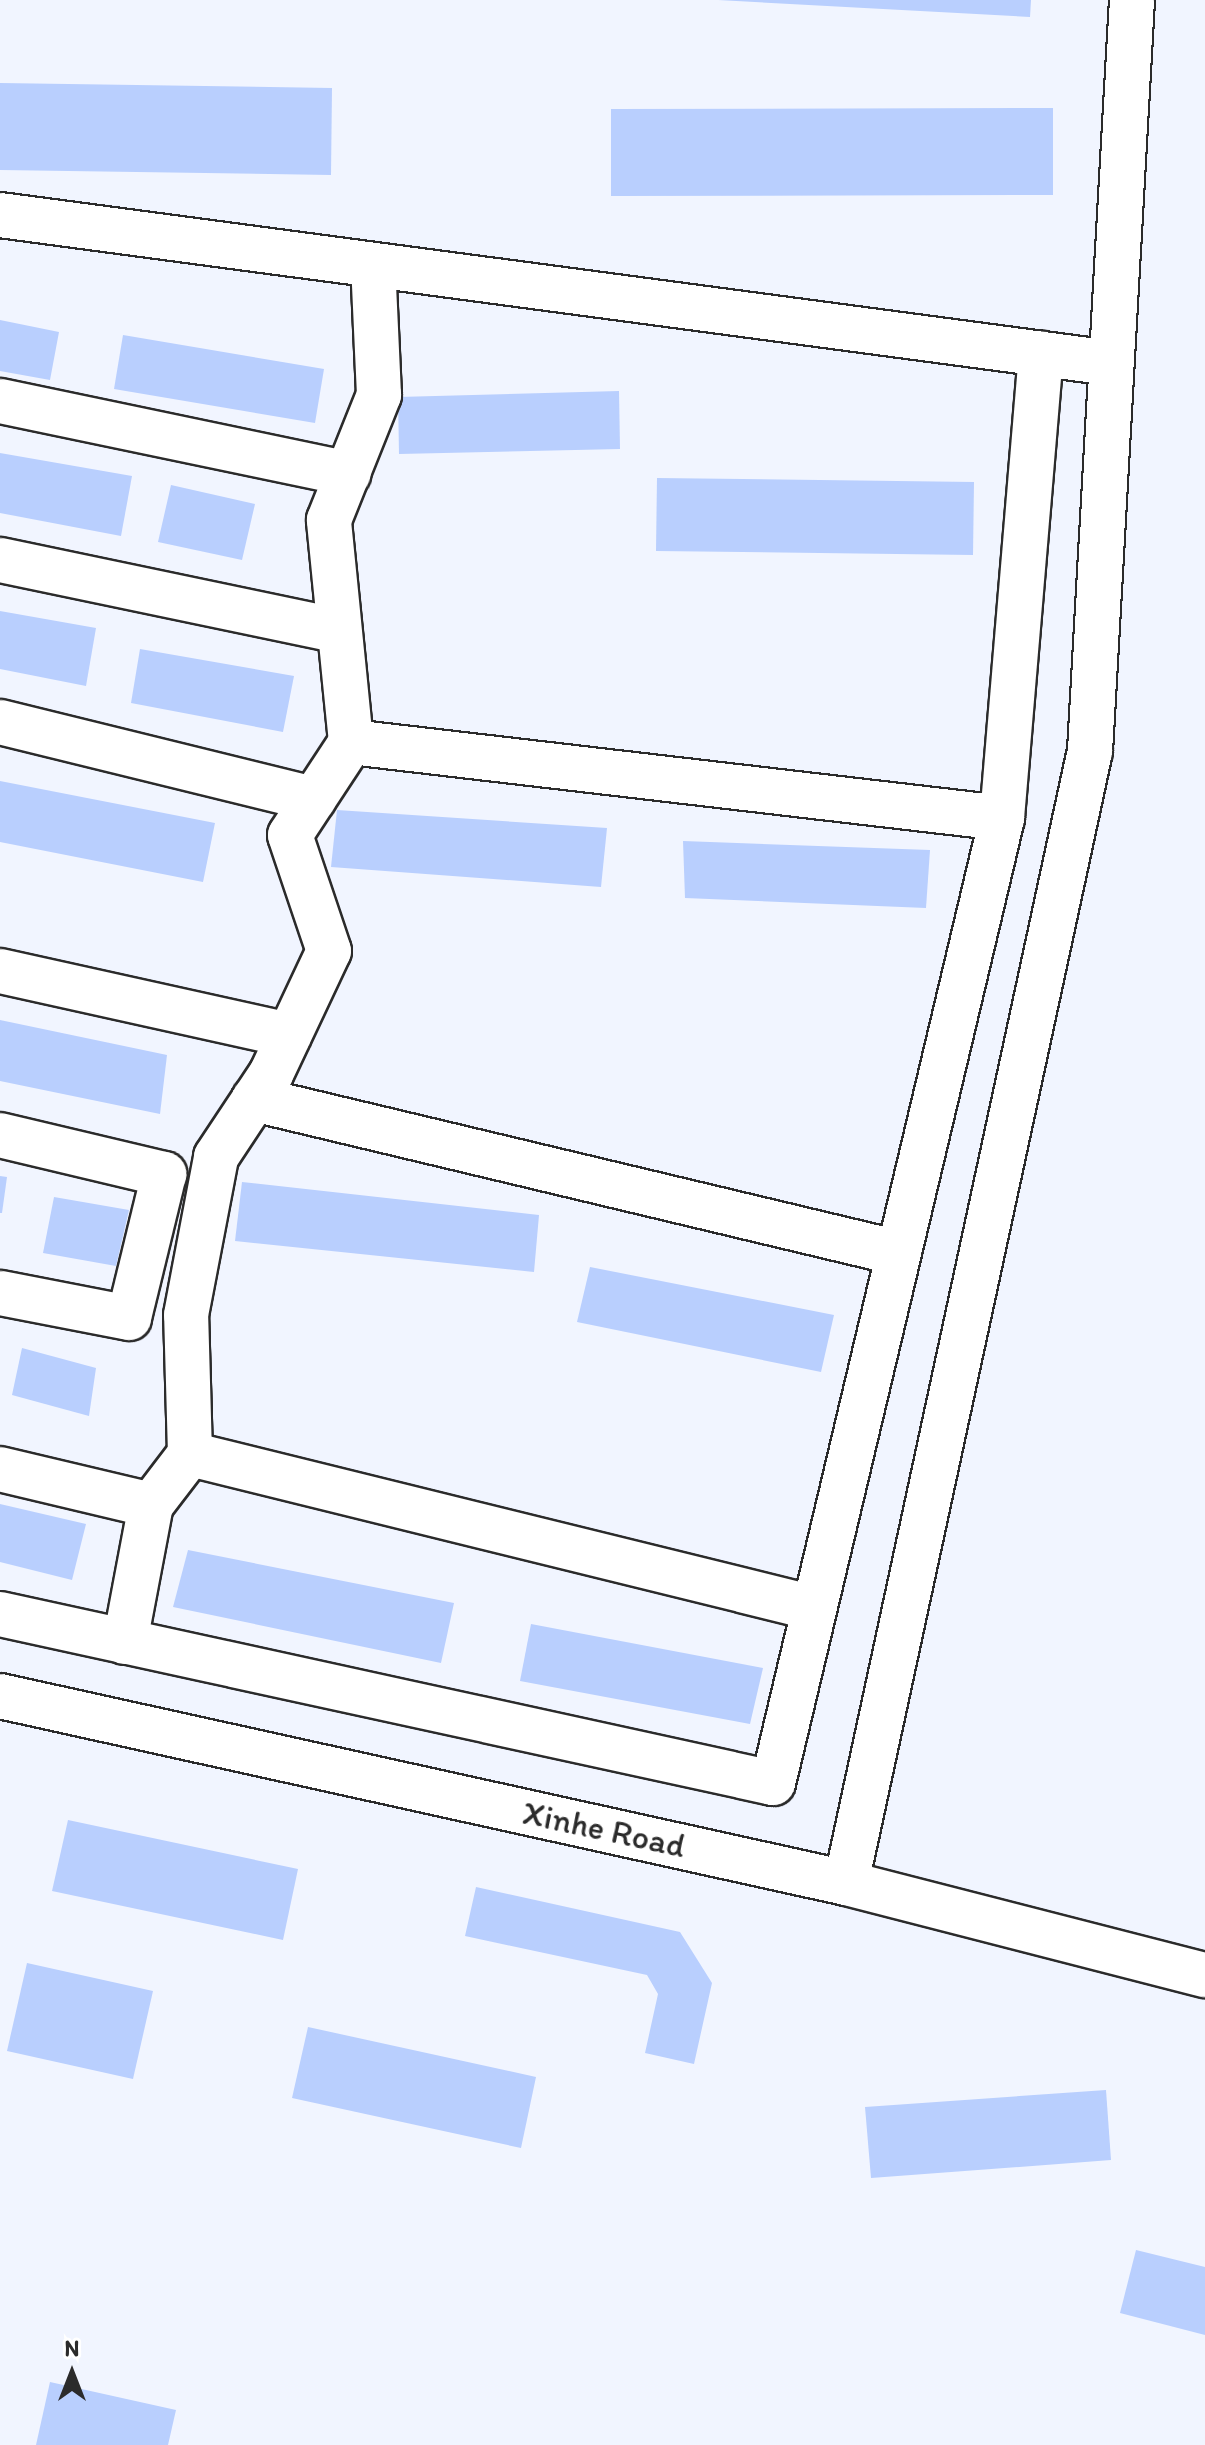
<!DOCTYPE html>
<style>
body{margin:0}
#map{position:relative;width:1205px;height:2445px;overflow:hidden;background:#f1f5ff;font-family:Itim,sans-serif}
div>[style]{position:absolute}
.building>*{inset:0;background:#b9cffe}
.roads{filter:drop-shadow(2px 0 #2b2b2b) drop-shadow(-2px 0 #2b2b2b) drop-shadow(0 2px #2b2b2b) drop-shadow(0 -2px #2b2b2b)}
.minor>*{height:44px;margin:-22px;padding:0 22px;transform-origin:22px;border-radius:22px;background:#fff}
span{translate:-50% -50%;white-space:nowrap;text-align:center;line-height:1.15;-webkit-text-stroke:7px #fff;paint-order:stroke}
.street-label{font-size:34px;color:#2b2b2b}
.north{position:absolute;left:32px;top:2333px;width:80px;height:80px;-webkit-text-stroke:6px #fff;paint-order:stroke;rotate:0deg;font-size:22px;font-weight:700;line-height:32px;text-align:center;color:#2b2b2b}
.north::after{content:'';display:block;margin:auto;width:28px;height:36px;background:#2b2b2b;clip-path:polygon(50% 0,100% 100%,50% 72%,0 100%)}
</style>
<div id="map">
<div class="building">
<div style="clip-path:polygon(718px 0,1031px 0,1030px 17px)"></div>
<div style="clip-path:polygon(0 83px,332px 88px,331px 175px,0 170px)"></div>
<div style="clip-path:polygon(1053px 108px,1053px 195px,611px 196px,611px 109px)"></div>
<div style="clip-path:polygon(0 320px,59px 332px,50px 380px,0 371px)"></div>
<div style="clip-path:polygon(123px 335px,324px 369px,315px 423px,114px 389px)"></div>
<div style="clip-path:polygon(619px 391px,620px 449px,399px 454px,398px 397px)"></div>
<div style="clip-path:polygon(0 453px,132px 476px,121px 536px,0 513px)"></div>
<div style="clip-path:polygon(657px 478px,974px 482px,973px 555px,656px 551px)"></div>
<div style="clip-path:polygon(171px 485px,255px 504px,242px 560px,158px 542px)"></div>
<div style="clip-path:polygon(0 611px,96px 628px,86px 686px,0 669px)"></div>
<div style="clip-path:polygon(140px 649px,294px 676px,283px 732px,131px 703px)"></div>
<div style="clip-path:polygon(0 781px,215px 823px,203px 882px,0 842px)"></div>
<div style="clip-path:polygon(337px 810px,607px 828px,601px 887px,331px 867px)"></div>
<div style="clip-path:polygon(683px 841px,930px 850px,926px 908px,685px 898px)"></div>
<div style="clip-path:polygon(0 1020px,167px 1055px,160px 1114px,0 1081px)"></div>
<div style="clip-path:polygon(0 1176px,7px 1177px,2px 1213px,0 1213px)"></div>
<div style="clip-path:polygon(242px 1182px,539px 1215px,534px 1272px,235px 1241px)"></div>
<div style="clip-path:polygon(54px 1197px,129px 1210px,116px 1266px,43px 1253px)"></div>
<div style="clip-path:polygon(590px 1267px,834px 1315px,821px 1372px,577px 1322px)"></div>
<div style="clip-path:polygon(22px 1348px,96px 1368px,89px 1416px,12px 1395px)"></div>
<div style="clip-path:polygon(0 1504px,86px 1524px,72px 1580px,0 1562px)"></div>
<div style="clip-path:polygon(188px 1550px,454px 1603px,441px 1663px,173px 1607px)"></div>
<div style="clip-path:polygon(531px 1624px,763px 1668px,750px 1724px,520px 1681px)"></div>
<div style="clip-path:polygon(68px 1820px,298px 1869px,283px 1940px,52px 1891px)"></div>
<div style="clip-path:polygon(476px 1887px,680px 1932px,712px 1983px,694px 2064px,645px 2053px,658px 1994px,647px 1975px,465px 1936px)"></div>
<div style="clip-path:polygon(27px 1963px,153px 1991px,133px 2079px,7px 2051px)"></div>
<div style="clip-path:polygon(308px 2027px,536px 2077px,521px 2148px,292px 2098px)"></div>
<div style="clip-path:polygon(1106px 2090px,1111px 2160px,871px 2178px,865px 2107px)"></div>
<div style="clip-path:polygon(1136px 2250px,1205px 2267px,1205px 2335px,1120px 2313px)"></div>
<div style="clip-path:polygon(50px 2382px,176px 2410px,168px 2445px,36px 2445px)"></div>
</div>
<div class="roads">
<div class="minor">
<div style="left:0;top:215px;width:1120px;rotate:7.59deg"></div>
<div style="left:0;top:401px;width:356px;rotate:11.8deg"></div>
<div style="left:0;top:560px;width:346px;rotate:11.8deg"></div>
<div style="left:0;top:722px;width:323px;rotate:13.8deg"></div>
<div style="left:351px;top:742px;width:655px;rotate:6.66deg"></div>
<div style="left:0;top:971px;width:296px;rotate:12.5deg"></div>
<div style="left:254px;top:1099px;width:663px;rotate:13.43deg"></div>
<div style="left:0;top:1135px;width:169px;rotate:13.4deg"></div>
<div style="left:164px;top:1174px;width:148px;rotate:103.7deg"></div>
<div style="left:129px;top:1318px;width:131px;rotate:-169deg"></div>
<div style="left:190px;top:1454px;width:643px;rotate:13.86deg"></div>
<div style="left:0;top:1469px;width:155px;rotate:13.4deg"></div>
<div style="left:0;top:1614px;width:791px;rotate:12.33deg"></div>
<div style="left:773px;top:1783px;width:992px;rotate:-76.65deg"></div>
<div style="left:1002px;top:818px;width:466px;rotate:-85.2deg"></div>
<div style="left:125px;top:1642px;width:139px;rotate:-79.3deg"></div>
<div style="left:151px;top:1505px;width:64px;rotate:-52.6deg"></div>
<div style="left:190px;top:1454px;width:139px;rotate:-91.6deg"></div>
<div style="left:186px;top:1315px;width:161px;rotate:-79.2deg"></div>
<div style="left:216px;top:1157px;width:100px;rotate:-56.5deg"></div>
<div style="left:271px;top:1074px;width:136px;rotate:-64.8deg"></div>
<div style="left:329px;top:951px;width:122px;rotate:-108.6deg"></div>
<div style="left:290px;top:835px;width:111px;rotate:-56.7deg"></div>
<div style="left:351px;top:742px;width:223px;rotate:-95.7deg"></div>
<div style="left:329px;top:520px;width:135px;rotate:-68.2deg"></div>
<div style="left:379px;top:395px;width:130px;rotate:-92.6deg"></div>
<div style="left:0;top:1696px;width:866px;rotate:12.46deg"></div>
<div style="left:846px;top:1883px;width:371px;rotate:14.4deg"></div>
<div style="left:846px;top:1883px;width:1158px;rotate:-77.84deg"></div>
<div style="left:1090px;top:751px;width:752px;rotate:-86.8deg"></div>
</div>
</div>
<div class="street-label">
<span style="left:604px;top:1829px;rotate:12deg">Xinhe Road</span>
</div>
<div class="north">N</div>
</div>
